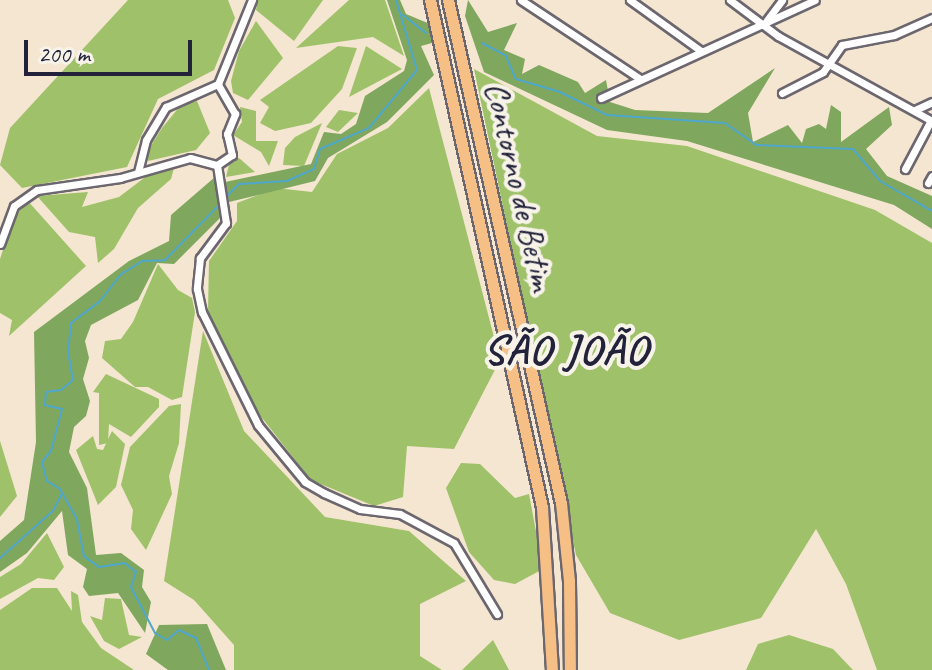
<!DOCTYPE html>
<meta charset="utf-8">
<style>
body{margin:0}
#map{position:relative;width:932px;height:670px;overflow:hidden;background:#f4e6d0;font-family:Caveat,sans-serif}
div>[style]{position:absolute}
.green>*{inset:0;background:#9fc16a}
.forest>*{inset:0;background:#7fa75e}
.stream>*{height:2px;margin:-1px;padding:0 1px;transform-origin:1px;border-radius:1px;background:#4fa7cc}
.roads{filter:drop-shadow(2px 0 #6c676f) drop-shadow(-2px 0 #6c676f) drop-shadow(0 2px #6c676f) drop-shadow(0 -2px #6c676f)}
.minor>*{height:7px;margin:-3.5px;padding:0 3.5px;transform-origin:3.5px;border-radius:3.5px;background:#fff}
.highway>*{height:11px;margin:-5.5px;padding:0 5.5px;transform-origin:5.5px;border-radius:5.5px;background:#f5bf86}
span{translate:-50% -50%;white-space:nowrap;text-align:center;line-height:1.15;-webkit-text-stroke:8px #f7f3e8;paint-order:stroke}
.street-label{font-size:34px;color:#22223b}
.district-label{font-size:42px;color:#22223b;font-weight:700;letter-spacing:2px}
.scale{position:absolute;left:24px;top:40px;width:168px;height:36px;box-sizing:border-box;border:4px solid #22223b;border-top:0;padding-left:10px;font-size:24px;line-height:28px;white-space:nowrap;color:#22223b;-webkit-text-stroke:6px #f7f3e8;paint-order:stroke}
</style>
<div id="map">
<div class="green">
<div style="clip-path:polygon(128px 0,228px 0,235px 18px,214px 70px,158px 99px,127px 167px,22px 188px,0 165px,10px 128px)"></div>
<div style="clip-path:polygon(258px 0,323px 0,294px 41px,256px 10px)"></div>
<div style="clip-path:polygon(349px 0,385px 0,404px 56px,373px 37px,296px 48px)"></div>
<div style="clip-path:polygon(256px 21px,283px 58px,248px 100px,233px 93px,231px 81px,239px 51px)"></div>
<div style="clip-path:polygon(338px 46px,357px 48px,342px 89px,311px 123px,275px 131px,260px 123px,269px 107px,260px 100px)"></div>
<div style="clip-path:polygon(366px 46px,402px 69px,349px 97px)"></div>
<div style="clip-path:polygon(474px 69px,597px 136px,687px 146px,875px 210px,932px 243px,932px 670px,877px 670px,846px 584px,816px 529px,761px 618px,679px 640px,610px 613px,576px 555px)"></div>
<div style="clip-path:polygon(429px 88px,500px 360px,454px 449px,407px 446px,403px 497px,374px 506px,311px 480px,255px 409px,208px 311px,209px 261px,237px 221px,237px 203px,276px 188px,312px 192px,337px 154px,388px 128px)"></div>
<div style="clip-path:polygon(197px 101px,210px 133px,196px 150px,148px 161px,147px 152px,162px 128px,181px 105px)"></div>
<div style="clip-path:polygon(240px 107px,256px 111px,256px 141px,278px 141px,269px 166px,261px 152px,233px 135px,242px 122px)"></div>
<div style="clip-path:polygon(339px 110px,358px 113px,338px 132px,326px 127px)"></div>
<div style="clip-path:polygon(322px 123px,304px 166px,283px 165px,285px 148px,295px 137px)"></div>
<div style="clip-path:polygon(239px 158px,255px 172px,226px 177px,229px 165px)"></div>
<div style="clip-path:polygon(174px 168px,171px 179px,138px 208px,114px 249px,98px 263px,95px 237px,69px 232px,37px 196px,88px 192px,82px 207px,119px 197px,152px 172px)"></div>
<div style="clip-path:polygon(27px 200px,86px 266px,9px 336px,12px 320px,0 313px,0 259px,12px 222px)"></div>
<div style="clip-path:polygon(158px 264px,178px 290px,192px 298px,195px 312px,182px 397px,172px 400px,148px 387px,135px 387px,102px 358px,105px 341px,121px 339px,133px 322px)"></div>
<div style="clip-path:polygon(203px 331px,244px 431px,325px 517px,409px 531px,466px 581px,420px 604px,420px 656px,442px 670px,234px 670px,234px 645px,194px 600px,164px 581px)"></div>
<div style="clip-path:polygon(106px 374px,159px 399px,159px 407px,131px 437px,109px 424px,108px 443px,99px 445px,99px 393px,93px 392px)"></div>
<div style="clip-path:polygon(181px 404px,179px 443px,169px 476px,172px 494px,146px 550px,131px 529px,133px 510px,121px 485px,130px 447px,169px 406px)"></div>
<div style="clip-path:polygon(112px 431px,125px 444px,116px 487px,98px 505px,76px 450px,93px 436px,97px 449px,103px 450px)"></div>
<div style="clip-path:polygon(0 441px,17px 496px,0 517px)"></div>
<div style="clip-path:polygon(461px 463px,480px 464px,515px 498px,529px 494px,543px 569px,515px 584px,494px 580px,469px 552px,446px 488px)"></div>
<div style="clip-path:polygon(47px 533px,64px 567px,54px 580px,38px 578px,0 599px,0 577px,21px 564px)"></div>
<div style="clip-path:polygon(32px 588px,57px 588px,72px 611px,71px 591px,78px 595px,82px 622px,101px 648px,134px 670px,0 670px,0 610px)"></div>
<div style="clip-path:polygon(105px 598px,121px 599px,129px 635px,142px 637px,119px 649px,104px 641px,90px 616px,102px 620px)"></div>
<div style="clip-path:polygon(789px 635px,833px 649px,853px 670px,746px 670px,758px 644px)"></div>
<div style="clip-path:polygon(493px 640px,509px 670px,462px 670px)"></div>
</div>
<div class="forest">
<div style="clip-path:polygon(387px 0,400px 0,406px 14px,430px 24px,432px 43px,421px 46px,434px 75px,387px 122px,328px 158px,315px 181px,229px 202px,225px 182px,311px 164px,324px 132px,341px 134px,356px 124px,365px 96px,404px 71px,407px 60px)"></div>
<div style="clip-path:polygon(468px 0,488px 32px,517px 23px,504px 50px,525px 59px,522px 74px,539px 65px,578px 82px,585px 93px,606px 80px,610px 102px,635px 110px,708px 113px,775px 68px,748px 113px,753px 142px,788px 125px,802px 143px,806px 129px,819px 124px,826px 129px,831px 105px,841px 112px,841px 142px,889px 107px,892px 125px,866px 149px,887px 176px,932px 196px,932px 229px,894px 205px,687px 141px,607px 130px,484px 72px,465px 16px)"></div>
<div style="clip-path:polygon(215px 177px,220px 218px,174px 264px,157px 263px,138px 300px,91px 325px,85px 341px,89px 358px,83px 379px,90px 401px,86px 416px,74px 427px,69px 452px,87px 488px,96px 555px,121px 553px,144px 570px,142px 587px,151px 602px,145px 633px,118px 593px,89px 596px,83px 587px,87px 569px,68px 555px,62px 511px,27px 553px,0 572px,0 541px,24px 520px,36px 442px,34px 332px,129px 261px,169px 241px,171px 215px)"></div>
<div style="clip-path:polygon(207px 624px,226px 670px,168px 670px,146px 654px,159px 625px)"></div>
</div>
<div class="stream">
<div style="left:403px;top:15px;width:29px;rotate:38deg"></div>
<div style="left:482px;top:43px;width:27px;rotate:28deg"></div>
<div style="left:506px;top:56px;width:25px;rotate:67deg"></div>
<div style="left:516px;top:79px;width:46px;rotate:16.5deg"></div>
<div style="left:560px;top:92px;width:52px;rotate:26.1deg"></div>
<div style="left:607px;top:115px;width:118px;rotate:3.9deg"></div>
<div style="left:725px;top:123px;width:39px;rotate:35deg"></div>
<div style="left:757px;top:145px;width:96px;rotate:2.4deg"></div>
<div style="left:853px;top:149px;width:42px;rotate:49.8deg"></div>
<div style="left:880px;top:181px;width:60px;rotate:30deg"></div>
<div style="left:226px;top:197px;width:18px;rotate:-45deg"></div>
<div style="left:239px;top:184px;width:48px;rotate:-3.6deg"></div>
<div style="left:287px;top:181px;width:30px;rotate:-24deg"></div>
<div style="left:314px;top:169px;width:21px;rotate:-73deg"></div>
<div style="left:320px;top:149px;width:53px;rotate:-23.2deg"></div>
<div style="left:369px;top:128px;width:75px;rotate:-50.4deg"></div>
<div style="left:417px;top:70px;width:73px;rotate:-106.7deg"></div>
<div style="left:0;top:558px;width:71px;rotate:-41.6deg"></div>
<div style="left:53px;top:511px;width:20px;rotate:-63deg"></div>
<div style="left:209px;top:670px;width:35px;rotate:-112deg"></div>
<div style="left:196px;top:638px;width:19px;rotate:-155deg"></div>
<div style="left:179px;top:630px;width:16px;rotate:140deg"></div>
<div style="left:167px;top:640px;width:14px;rotate:-150deg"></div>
<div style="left:155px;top:633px;width:52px;rotate:-117.6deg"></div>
<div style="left:131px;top:587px;width:16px;rotate:-72deg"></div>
<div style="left:136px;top:572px;width:14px;rotate:-141deg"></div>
<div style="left:125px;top:563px;width:26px;rotate:171deg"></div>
<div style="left:99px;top:567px;width:19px;rotate:-144deg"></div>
<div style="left:84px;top:556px;width:38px;rotate:-101deg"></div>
<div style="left:77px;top:519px;width:34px;rotate:-120deg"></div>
<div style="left:60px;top:489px;width:15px;rotate:-148deg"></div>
<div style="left:47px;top:481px;width:20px;rotate:-105deg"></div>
<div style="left:42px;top:462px;width:14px;rotate:-51deg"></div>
<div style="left:51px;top:451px;width:43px;rotate:-75.3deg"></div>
<div style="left:62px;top:409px;width:17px;rotate:-167deg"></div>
<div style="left:45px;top:405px;width:13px;rotate:-86deg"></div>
<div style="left:46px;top:392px;width:15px;rotate:-8deg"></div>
<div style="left:61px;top:390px;width:16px;rotate:-40deg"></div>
<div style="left:73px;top:380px;width:27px;rotate:-100deg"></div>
<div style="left:68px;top:353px;width:30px;rotate:-84deg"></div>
<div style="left:71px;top:323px;width:36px;rotate:-37deg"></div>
<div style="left:100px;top:301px;width:33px;rotate:-52deg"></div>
<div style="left:120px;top:275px;width:26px;rotate:-32deg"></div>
<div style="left:142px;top:261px;width:23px;rotate:-2deg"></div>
<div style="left:165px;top:260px;width:77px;rotate:-45.5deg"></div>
</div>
<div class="roads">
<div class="minor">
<div style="left:521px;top:0;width:141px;rotate:33.5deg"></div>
<div style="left:630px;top:0;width:87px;rotate:35.7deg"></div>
<div style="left:730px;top:0;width:60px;rotate:36.9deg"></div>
<div style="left:778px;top:36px;width:176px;rotate:28.9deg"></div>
<div style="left:767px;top:20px;width:25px;rotate:-53deg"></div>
<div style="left:782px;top:93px;width:46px;rotate:-27.1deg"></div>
<div style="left:823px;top:72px;width:33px;rotate:-55deg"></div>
<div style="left:842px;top:45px;width:53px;rotate:-10.9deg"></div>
<div style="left:894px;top:35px;width:42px;rotate:-24.1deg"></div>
<div style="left:601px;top:98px;width:235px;rotate:-24.6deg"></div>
<div style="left:915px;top:110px;width:19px;rotate:-25deg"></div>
<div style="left:217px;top:165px;width:18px;rotate:-34deg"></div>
<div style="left:232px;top:155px;width:22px;rotate:-103deg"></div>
<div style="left:227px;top:134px;width:22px;rotate:-68deg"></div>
<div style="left:235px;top:114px;width:34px;rotate:-120deg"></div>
<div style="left:905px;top:169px;width:55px;rotate:-62deg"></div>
<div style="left:138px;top:172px;width:33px;rotate:-76deg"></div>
<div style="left:146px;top:140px;width:39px;rotate:-59deg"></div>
<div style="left:166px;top:107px;width:57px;rotate:-23.9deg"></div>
<div style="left:218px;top:84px;width:91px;rotate:-68deg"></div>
<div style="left:928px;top:183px;width:8px;rotate:-60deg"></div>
<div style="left:0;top:244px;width:40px;rotate:-69.8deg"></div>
<div style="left:14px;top:206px;width:28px;rotate:-35deg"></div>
<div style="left:37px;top:190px;width:84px;rotate:-8.2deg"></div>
<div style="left:120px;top:178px;width:73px;rotate:-15.9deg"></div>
<div style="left:190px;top:158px;width:28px;rotate:15deg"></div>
<div style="left:217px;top:165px;width:59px;rotate:81.2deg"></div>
<div style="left:226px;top:223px;width:44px;rotate:126.6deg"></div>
<div style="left:200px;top:258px;width:31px;rotate:96deg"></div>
<div style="left:197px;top:289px;width:24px;rotate:78deg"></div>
<div style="left:202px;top:312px;width:126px;rotate:63.6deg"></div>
<div style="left:258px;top:425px;width:74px;rotate:50.5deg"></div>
<div style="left:305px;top:482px;width:22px;rotate:30deg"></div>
<div style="left:324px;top:493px;width:39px;rotate:24deg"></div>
<div style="left:360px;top:509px;width:40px;rotate:7.1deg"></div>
<div style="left:400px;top:514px;width:61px;rotate:28.2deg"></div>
<div style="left:454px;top:543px;width:83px;rotate:58.8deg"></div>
</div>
<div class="highway">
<div style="left:430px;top:0;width:519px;rotate:77.54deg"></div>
<div style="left:542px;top:507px;width:163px;rotate:86.5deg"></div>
<div style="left:448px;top:0;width:516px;rotate:77.34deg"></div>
<div style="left:561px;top:503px;width:78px;rotate:84.1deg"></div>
<div style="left:569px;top:581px;width:89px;rotate:89.4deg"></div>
</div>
</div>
<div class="street-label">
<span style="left:520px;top:186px;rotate:77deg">Contorno de Betim</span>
</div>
<div class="district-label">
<span style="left:566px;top:350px">SÃO JOÃO</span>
</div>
<div class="scale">200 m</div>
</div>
